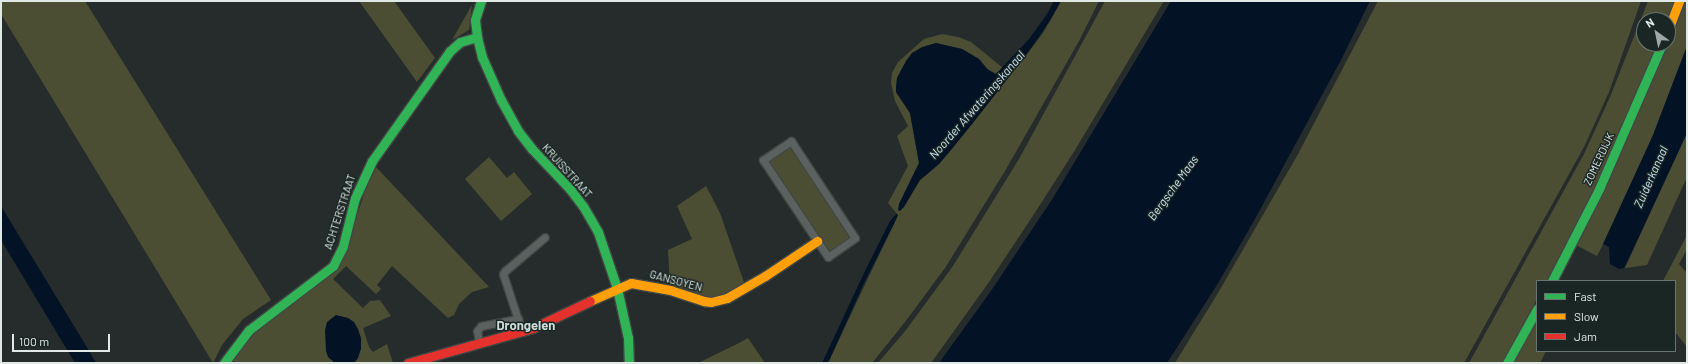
<!DOCTYPE html>
<style>
body{margin:0}
#map{position:relative;width:1688px;height:364px;overflow:hidden;background:#262c2b;font-family:Barlow,sans-serif}
div>[style]{position:absolute}
.green>*{inset:0;background:#4c4e34}
.water>*{inset:0;background:#031325}
.roads{filter:drop-shadow(1px 0 #414746) drop-shadow(-1px 0 #414746) drop-shadow(0 1px #414746) drop-shadow(0 -1px #414746)}
.street>*{height:7px;margin:-3.5px;padding:0 3.5px;transform-origin:3.5px;border-radius:3.5px;background:#5b615f}
.fast>*{height:9px;margin:-4.5px;padding:0 4.5px;transform-origin:4.5px;border-radius:4.5px;background:#30b455}
.slow>*{height:9px;margin:-4.5px;padding:0 4.5px;transform-origin:4.5px;border-radius:4.5px;background:#ff9f0a}
.jam>*{height:9px;margin:-4.5px;padding:0 4.5px;transform-origin:4.5px;border-radius:4.5px;background:#e5322d}
span{translate:-50% -50%;white-space:nowrap;text-align:center;line-height:1.15;-webkit-text-stroke:3px #192623;paint-order:stroke}
.street-label{font-size:11px;color:#e1e9e7}
.water-label{font-size:12px;color:#cce1f6;font-style:italic}
.quarter-label{font-size:13px;color:#ccddd9;font-weight:700}
.frame{position:absolute;inset:0;border:2px solid #e1e9e7;pointer-events:none}
.legend{position:absolute;left:1536px;top:280px;width:140px;height:72px;box-sizing:border-box;background:#192623;border:1px solid #697471;margin:0;padding:5px 7px;list-style:none;font-size:12px;color:#e1e9e7}
.legend li{display:flex;align-items:center;gap:8px;height:20px}
.legend b{width:20px;border:1px solid #697471}
.north{position:absolute;left:1636px;top:12px;width:40px;height:40px;box-sizing:border-box;background:#192623;border:1px solid #697471;border-radius:50%;rotate:327deg;font-size:11px;font-weight:700;line-height:16px;text-align:center;color:#e1e9e7}
.north::after{content:'';display:block;margin:auto;width:14px;height:18px;background:#a0a7a5;clip-path:polygon(50% 0,100% 100%,50% 72%,0 100%)}
.scale{position:absolute;left:12px;top:334px;width:98px;height:18px;box-sizing:border-box;border:2px solid #e1e9e7;border-top:0;padding-left:5px;font-size:12px;line-height:14px;white-space:nowrap;color:#e1e9e7;-webkit-text-stroke:3px #192623;paint-order:stroke}
</style>
<div id="map">
<div class="green">
<div style="clip-path:polygon(1px 1px,85px 1px,271px 300px,243px 319px,222px 345px,213px 363px,1px 14px)"></div>
<div style="clip-path:polygon(359px 1px,394px 1px,435px 58px,417px 82px)"></div>
<div style="clip-path:polygon(1061px 1px,1099px 1px,1079px 41px,1005px 171px,945px 268px,905px 322px,872px 363px,828px 363px,898px 215px,888px 203px,908px 166px,897px 136px,908px 126px,895px 101px,891px 83px,892px 73px,898px 62px,924px 39px,942px 34px,958px 37px,971px 42px,1003px 68px,995px 74px,991px 73px,979px 59px,962px 49px,936px 43px,906px 61px,897px 78px,896px 92px,910px 113px,919px 163px,899px 204px,903px 206px,920px 180px,939px 164px,953px 148px,1017px 67px,1043px 33px)"></div>
<div style="clip-path:polygon(1105px 1px,1164px 1px,1075px 150px,1036px 211px,989px 282px,931px 363px,878px 363px,906px 330px,953px 266px,1019px 159px)"></div>
<div style="clip-path:polygon(1378px 1px,1641px 1px,1609px 92px,1584px 147px,1464px 363px,1175px 363px,1218px 293px,1297px 156px)"></div>
<div style="clip-path:polygon(1648px 1px,1675px 1px,1667px 20px,1644px 20px,1644px 44px,1658px 44px,1596px 184px,1547px 281px,1537px 281px,1537px 299px,1502px 363px,1469px 363px,1584px 154px,1610px 97px)"></div>
<div style="clip-path:polygon(1682px 1px,1687px 1px,1687px 46px,1653px 135px,1622px 207px,1597px 256px,1576px 245px,1665px 44px,1668px 44px,1668px 36px)"></div>
<div style="clip-path:polygon(472px 5px,469px 30px,452px 40px)"></div>
<div style="clip-path:polygon(1687px 133px,1687px 177px,1647px 265px,1625px 268px)"></div>
<div style="clip-path:polygon(789px 147px,793px 149px,850px 236px,848px 240px,830px 251px,828px 251px,769px 164px,769px 159px)"></div>
<div style="clip-path:polygon(489px 157px,507px 178px,514px 172px,532px 194px,501px 221px,465px 179px)"></div>
<div style="clip-path:polygon(376px 167px,489px 287px,472px 292px,459px 304px,454px 315px,448px 318px,392px 266px,377px 285px,381px 289px,376px 294px,346px 266px,333px 279px,363px 308px,370px 301px,380px 300px,391px 316px,363px 328px,369px 347px,373px 352px,387px 344px,393px 363px,354px 363px,358px 358px,332px 361px,335px 363px,235px 363px,233px 359px,242px 342px,346px 249px,368px 182px)"></div>
<div style="clip-path:polygon(706px 186px,720px 213px,745px 285px,713px 298px,670px 287px,668px 250px,692px 239px,677px 206px)"></div>
<div style="clip-path:polygon(1687px 235px,1687px 249px,1679px 264px,1687px 273px,1687px 347px,1675px 332px,1675px 281px,1663px 281px)"></div>
<div style="clip-path:polygon(1537px 316px,1537px 351px,1546px 351px,1540px 363px,1511px 363px)"></div>
<div style="clip-path:polygon(748px 338px,765px 363px,698px 363px,739px 343px)"></div>
</div>
<div class="water">
<div style="clip-path:polygon(1054px 1px,1061px 1px,1051px 19px,1032px 47px,972px 124px,939px 164px,920px 180px,904px 207px,900px 211px,898px 210px,899px 204px,919px 163px,910px 113px,896px 92px,896px 87px,897px 78px,906px 61px,912px 53px,922px 47px,936px 43px,962px 49px,979px 59px,987px 69px,996px 74px,1029px 39px,1047px 14px)"></div>
<div style="clip-path:polygon(1171px 1px,1370px 1px,1341px 60px,1255px 219px,1217px 285px,1167px 363px,939px 363px,993px 288px,1053px 198px)"></div>
<div style="clip-path:polygon(1687px 46px,1687px 133px,1628px 260px,1624px 268px,1619px 269px,1610px 264px,1609px 247px,1603px 244px,1653px 135px)"></div>
<div style="clip-path:polygon(1px 206px,88px 349px,96px 363px,75px 363px,1px 240px)"></div>
<div style="clip-path:polygon(896px 214px,898px 215px,894px 224px,864px 283px,829px 361px,822px 363px,864px 273px,890px 221px)"></div>
<div style="clip-path:polygon(336px 315px,348px 318px,354px 322px,358px 329px,361px 338px,361px 349px,358px 358px,354px 363px,335px 363px,328px 357px,326px 351px,325px 330px,327px 322px)"></div>
</div>
<div class="roads">
<div class="street">
<div style="left:791px;top:141px;width:116px;rotate:56.6deg"></div>
<div style="left:855px;top:238px;width:33px;rotate:145deg"></div>
<div style="left:828px;top:257px;width:117px;rotate:-123.8deg"></div>
<div style="left:763px;top:160px;width:34px;rotate:-34deg"></div>
<div style="left:522px;top:332px;width:61px;rotate:-108.1deg"></div>
<div style="left:503px;top:274px;width:4px;rotate:-56deg"></div>
<div style="left:505px;top:271px;width:52px;rotate:-40.4deg"></div>
<div style="left:479px;top:342px;width:11px;rotate:-100deg"></div>
<div style="left:477px;top:331px;width:6px;rotate:-51deg"></div>
<div style="left:481px;top:326px;width:38px;rotate:-11deg"></div>
</div>
<div class="fast">
<div style="left:481px;top:1px;width:20px;rotate:108deg"></div>
<div style="left:475px;top:20px;width:17px;rotate:83deg"></div>
<div style="left:477px;top:37px;width:21px;rotate:76deg"></div>
<div style="left:482px;top:57px;width:47px;rotate:66.2deg"></div>
<div style="left:501px;top:100px;width:35px;rotate:61deg"></div>
<div style="left:518px;top:131px;width:23px;rotate:52deg"></div>
<div style="left:532px;top:149px;width:55px;rotate:46.5deg"></div>
<div style="left:570px;top:189px;width:21px;rotate:53deg"></div>
<div style="left:583px;top:206px;width:30px;rotate:60deg"></div>
<div style="left:598px;top:232px;width:59px;rotate:71.3deg"></div>
<div style="left:617px;top:288px;width:51px;rotate:77.6deg"></div>
<div style="left:628px;top:338px;width:25px;rotate:88deg"></div>
<div style="left:1552px;top:281px;width:103px;rotate:-62.9deg"></div>
<div style="left:1599px;top:189px;width:158px;rotate:-66.5deg"></div>
<div style="left:224px;top:363px;width:41px;rotate:-52.9deg"></div>
<div style="left:249px;top:330px;width:106px;rotate:-37.3deg"></div>
<div style="left:333px;top:266px;width:22px;rotate:-63deg"></div>
<div style="left:343px;top:246px;width:49px;rotate:-76deg"></div>
<div style="left:355px;top:198px;width:41px;rotate:-65.3deg"></div>
<div style="left:372px;top:161px;width:135px;rotate:-54.7deg"></div>
<div style="left:450px;top:51px;width:13px;rotate:-42deg"></div>
<div style="left:460px;top:42px;width:18px;rotate:-16deg"></div>
<div style="left:1507px;top:363px;width:62px;rotate:-60.9deg"></div>
</div>
<div class="slow">
<div style="left:1668px;top:30px;width:31px;rotate:-69deg"></div>
<div style="left:590px;top:301px;width:45px;rotate:-23.7deg"></div>
<div style="left:631px;top:283px;width:40px;rotate:10deg"></div>
<div style="left:670px;top:290px;width:36px;rotate:18deg"></div>
<div style="left:704px;top:301px;width:7px;rotate:8deg"></div>
<div style="left:711px;top:302px;width:16px;rotate:-14deg"></div>
<div style="left:727px;top:298px;width:44px;rotate:-30.1deg"></div>
<div style="left:765px;top:276px;width:63px;rotate:-33.9deg"></div>
</div>
<div class="jam">
<div style="left:408px;top:363px;width:130px;rotate:-15.6deg"></div>
<div style="left:533px;top:328px;width:63px;rotate:-25.3deg"></div>
</div>
</div>
<div class="street-label">
<span style="left:1599px;top:159px;rotate:-65deg">ZOMERDIJK</span>
<span style="left:567px;top:171px;rotate:48deg">KRUISSTRAAT</span>
<span style="left:340px;top:212px;rotate:-72deg">ACHTERSTRAAT</span>
<span style="left:676px;top:281px;rotate:15deg">GANSOYEN</span>
</div>
<div class="water-label">
<span style="left:977px;top:105px;rotate:-49deg">Noorder Afwateringskanaal</span>
<span style="left:1651px;top:177px;rotate:-66deg">Zuiderkanaal</span>
<span style="left:1173px;top:188px;rotate:-54deg">Bergsche Maas</span>
</div>
<div class="quarter-label">
<span style="left:526px;top:325px">Drongelen</span>
</div>
<div class="frame"></div>
<ul class="legend">
<li><b style="height:5px;background:#30b455"></b>Fast</li>
<li><b style="height:5px;background:#ff9f0a"></b>Slow</li>
<li><b style="height:5px;background:#e5322d"></b>Jam</li>
</ul>
<div class="north">N</div>
<div class="scale">100 m</div>
</div>
